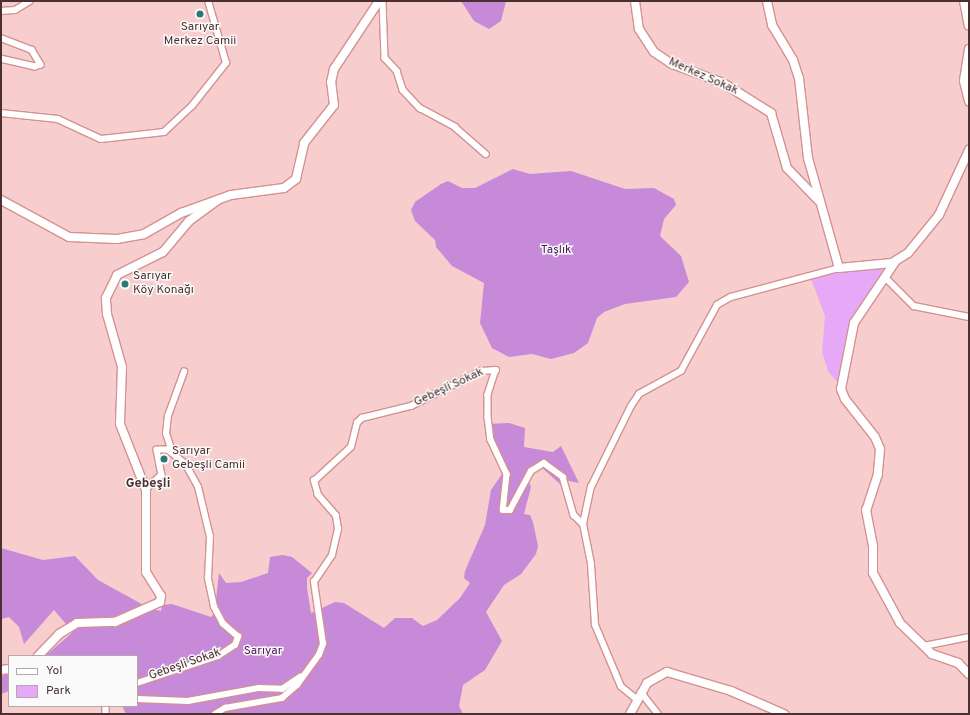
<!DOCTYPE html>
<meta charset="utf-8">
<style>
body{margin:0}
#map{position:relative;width:970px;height:715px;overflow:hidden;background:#f8cdcd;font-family:Overpass,sans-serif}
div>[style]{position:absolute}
.green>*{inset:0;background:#e6a9f7}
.forest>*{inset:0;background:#c78ad9}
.roads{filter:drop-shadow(1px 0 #d49192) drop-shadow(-1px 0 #d49192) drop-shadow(0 1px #d49192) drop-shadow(0 -1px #d49192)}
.street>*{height:5.5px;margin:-2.75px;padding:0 2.75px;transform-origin:2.75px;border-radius:2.75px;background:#fff}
.secondary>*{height:8px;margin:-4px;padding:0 4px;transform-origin:4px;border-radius:4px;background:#fff}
.dots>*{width:11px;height:11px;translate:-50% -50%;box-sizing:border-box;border:2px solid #fafafa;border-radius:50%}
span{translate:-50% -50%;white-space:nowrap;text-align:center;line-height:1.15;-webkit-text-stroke:3px #fafafa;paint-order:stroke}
.poi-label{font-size:12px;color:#4c3031}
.left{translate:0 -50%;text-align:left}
.street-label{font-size:12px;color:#4c3031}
.park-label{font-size:12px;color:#4c135a}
.neighbourhood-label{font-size:13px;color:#4c3031;font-weight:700}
.frame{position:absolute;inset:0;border:2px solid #4c3031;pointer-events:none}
.legend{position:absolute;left:8px;top:655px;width:130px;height:52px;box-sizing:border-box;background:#fafafa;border:1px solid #b4a9aa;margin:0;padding:5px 7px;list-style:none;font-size:12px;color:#4c3031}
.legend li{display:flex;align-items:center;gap:8px;height:20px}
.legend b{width:20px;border:1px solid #b4a9aa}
</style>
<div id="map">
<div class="green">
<div style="clip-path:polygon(884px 268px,851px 323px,838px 383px,828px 371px,822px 352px,825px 316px,811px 279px,840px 271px)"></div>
</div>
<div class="forest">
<div style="clip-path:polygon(461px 1px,506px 1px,501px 21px,489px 29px,474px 21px)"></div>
<div style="clip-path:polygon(513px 169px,530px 174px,571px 171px,625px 189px,654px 188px,674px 199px,676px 205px,664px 219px,660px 236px,681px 256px,689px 282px,676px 297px,625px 304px,604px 312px,597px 318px,588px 343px,574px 353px,551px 359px,532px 354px,509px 357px,492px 348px,480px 323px,484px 283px,452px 266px,436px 247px,435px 240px,415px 221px,411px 210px,415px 202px,441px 184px,448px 181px,462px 188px,475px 188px)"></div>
<div style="clip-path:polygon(509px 423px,525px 428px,524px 447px,553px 452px,561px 446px,579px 483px,560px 479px,560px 484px,540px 466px,527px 478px,531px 487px,524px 514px,530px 515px,533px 522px,538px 546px,536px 554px,521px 574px,504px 585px,486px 612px,502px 641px,485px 670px,463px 685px,459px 706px,463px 714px,126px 714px,122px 706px,137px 706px,137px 656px,45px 656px,73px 632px,72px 625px,66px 624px,54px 610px,24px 644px,19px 627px,9px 617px,1px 619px,1px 548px,43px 560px,75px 556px,98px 580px,149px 608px,161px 611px,162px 605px,172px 604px,211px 617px,214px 614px,210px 602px,216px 600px,219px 573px,226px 583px,241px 582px,268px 573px,270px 557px,283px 555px,292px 557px,312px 573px,307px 578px,307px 588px,311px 613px,335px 602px,344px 603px,384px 628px,395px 618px,412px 618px,423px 626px,437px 620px,460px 598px,470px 583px,464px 578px,465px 571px,485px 525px,491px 490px,504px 471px,489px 442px,486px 424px)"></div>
<div style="clip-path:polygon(9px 674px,9px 691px,1px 694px,1px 676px)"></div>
</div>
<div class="roads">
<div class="street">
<div style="left:383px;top:1px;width:57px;rotate:88deg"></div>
<div style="left:385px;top:58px;width:18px;rotate:47deg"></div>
<div style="left:397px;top:71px;width:20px;rotate:72deg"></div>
<div style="left:403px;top:90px;width:25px;rotate:47deg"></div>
<div style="left:420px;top:108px;width:40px;rotate:28deg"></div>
<div style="left:455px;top:127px;width:41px;rotate:41.1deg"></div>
<div style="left:1px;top:11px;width:14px;rotate:-4deg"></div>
<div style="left:15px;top:10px;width:17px;rotate:-31deg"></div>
<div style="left:1px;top:38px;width:33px;rotate:21deg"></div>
<div style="left:32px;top:50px;width:17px;rotate:59deg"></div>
<div style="left:41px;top:65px;width:6px;rotate:162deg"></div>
<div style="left:35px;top:67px;width:35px;rotate:-167deg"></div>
<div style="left:1px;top:113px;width:57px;rotate:6deg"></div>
<div style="left:58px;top:119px;width:47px;rotate:24.9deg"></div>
<div style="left:101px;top:139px;width:63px;rotate:-6.3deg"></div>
<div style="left:164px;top:132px;width:38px;rotate:-43deg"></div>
<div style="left:192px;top:106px;width:55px;rotate:-51.7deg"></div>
<div style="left:226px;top:63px;width:65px;rotate:-106.2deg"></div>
<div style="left:885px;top:277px;width:41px;rotate:45deg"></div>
<div style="left:914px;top:306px;width:56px;rotate:11.3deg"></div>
<div style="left:172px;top:452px;width:19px;rotate:-108deg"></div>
<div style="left:166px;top:434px;width:18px;rotate:-84deg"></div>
<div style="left:168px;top:416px;width:47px;rotate:-70deg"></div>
<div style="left:924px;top:646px;width:46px;rotate:-11.3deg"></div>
<div style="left:137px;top:683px;width:85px;rotate:-18.4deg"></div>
<div style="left:218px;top:656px;width:20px;rotate:-33deg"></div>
<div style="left:235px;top:645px;width:9px;rotate:-69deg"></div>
<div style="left:238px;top:637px;width:20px;rotate:-139deg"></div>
<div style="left:223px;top:624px;width:19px;rotate:-118deg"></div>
<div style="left:214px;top:607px;width:30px;rotate:-102deg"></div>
<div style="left:208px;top:578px;width:41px;rotate:-87.2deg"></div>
<div style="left:210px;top:537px;width:51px;rotate:-103.5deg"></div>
<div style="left:198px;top:487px;width:26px;rotate:-119deg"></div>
<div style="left:185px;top:464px;width:22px;rotate:-141deg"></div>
<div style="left:168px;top:450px;width:11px;rotate:180deg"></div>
<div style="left:157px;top:450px;width:25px;rotate:79deg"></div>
<div style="left:162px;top:475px;width:22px;rotate:137deg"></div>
<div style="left:641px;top:692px;width:28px;rotate:52deg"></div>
<div style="left:137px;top:699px;width:51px;rotate:2.2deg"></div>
<div style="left:188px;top:701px;width:72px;rotate:-10.4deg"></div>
<div style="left:259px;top:688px;width:23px;rotate:2deg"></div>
<div style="left:282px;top:689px;width:22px;rotate:-34deg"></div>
<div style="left:636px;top:699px;width:19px;rotate:-141deg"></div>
<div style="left:621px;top:687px;width:67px;rotate:-112.8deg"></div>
<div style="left:595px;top:625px;width:61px;rotate:-93.8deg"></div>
<div style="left:591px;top:564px;width:41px;rotate:-101.3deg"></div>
<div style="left:583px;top:524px;width:38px;rotate:-78deg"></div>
<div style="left:591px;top:487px;width:90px;rotate:-63.7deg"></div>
<div style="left:631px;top:406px;width:14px;rotate:-56deg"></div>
<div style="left:639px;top:394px;width:48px;rotate:-28.7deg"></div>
<div style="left:681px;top:371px;width:75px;rotate:-61.4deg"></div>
<div style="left:717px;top:305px;width:16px;rotate:-30deg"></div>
<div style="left:731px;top:297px;width:112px;rotate:-15deg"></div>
<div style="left:106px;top:706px;width:8px;rotate:90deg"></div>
<div style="left:215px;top:714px;width:12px;rotate:-31deg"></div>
<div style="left:225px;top:708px;width:58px;rotate:-10deg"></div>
<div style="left:282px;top:698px;width:20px;rotate:-41deg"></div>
<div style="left:297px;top:685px;width:37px;rotate:-54deg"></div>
<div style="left:319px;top:655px;width:12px;rotate:-70deg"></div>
<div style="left:323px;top:644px;width:63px;rotate:-98.3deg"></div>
<div style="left:314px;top:582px;width:32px;rotate:-56deg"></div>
<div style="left:332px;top:555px;width:27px;rotate:-77deg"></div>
<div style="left:338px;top:529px;width:13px;rotate:-99deg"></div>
<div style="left:336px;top:516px;width:28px;rotate:-131deg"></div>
<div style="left:318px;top:495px;width:15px;rotate:-106deg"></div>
<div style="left:314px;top:481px;width:50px;rotate:-42.6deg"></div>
<div style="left:351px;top:447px;width:25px;rotate:-76deg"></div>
<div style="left:357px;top:423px;width:7px;rotate:-45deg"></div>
<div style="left:362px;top:418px;width:50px;rotate:-13.8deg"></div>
<div style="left:411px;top:406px;width:78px;rotate:-26.6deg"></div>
<div style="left:481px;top:371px;width:15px;rotate:-4deg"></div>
<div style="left:496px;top:370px;width:26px;rotate:108deg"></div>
<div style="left:488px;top:395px;width:22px;rotate:90deg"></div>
<div style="left:488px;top:417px;width:23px;rotate:83deg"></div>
<div style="left:491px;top:440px;width:38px;rotate:65deg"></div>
<div style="left:507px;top:474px;width:36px;rotate:96deg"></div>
<div style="left:503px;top:510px;width:7px"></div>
<div style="left:510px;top:510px;width:44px;rotate:-61.7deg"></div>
<div style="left:531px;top:471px;width:15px;rotate:-32deg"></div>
<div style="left:544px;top:463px;width:24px;rotate:36deg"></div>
<div style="left:563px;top:477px;width:40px;rotate:74deg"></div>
<div style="left:574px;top:515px;width:13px;rotate:45deg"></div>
</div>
<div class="secondary">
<div style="left:635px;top:1px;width:28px;rotate:82deg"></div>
<div style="left:639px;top:29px;width:27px;rotate:57deg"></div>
<div style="left:654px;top:52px;width:22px;rotate:34deg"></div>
<div style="left:672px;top:64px;width:54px;rotate:20.4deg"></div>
<div style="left:723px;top:83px;width:57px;rotate:32deg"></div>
<div style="left:771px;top:113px;width:57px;rotate:73.8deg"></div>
<div style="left:787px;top:168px;width:46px;rotate:45.9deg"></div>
<div style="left:767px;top:1px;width:25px;rotate:78deg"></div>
<div style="left:772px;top:25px;width:41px;rotate:59deg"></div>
<div style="left:793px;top:60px;width:19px;rotate:72deg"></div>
<div style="left:799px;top:78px;width:81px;rotate:83.6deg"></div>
<div style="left:808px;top:158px;width:114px;rotate:74.3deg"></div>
<div style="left:839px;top:268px;width:53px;rotate:-5.4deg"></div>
<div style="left:892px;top:263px;width:19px;rotate:-32deg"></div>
<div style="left:908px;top:253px;width:49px;rotate:-50.8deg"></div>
<div style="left:939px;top:215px;width:72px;rotate:-65.2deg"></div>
<div style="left:964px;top:1px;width:25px;rotate:79deg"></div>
<div style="left:969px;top:49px;width:32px;rotate:99deg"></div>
<div style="left:964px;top:81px;width:21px;rotate:76deg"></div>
<div style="left:1px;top:200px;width:77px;rotate:28.6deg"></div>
<div style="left:69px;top:237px;width:48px;rotate:2.4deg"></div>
<div style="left:117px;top:239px;width:27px;rotate:-10deg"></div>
<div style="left:144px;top:234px;width:43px;rotate:-29.6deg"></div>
<div style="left:181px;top:213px;width:53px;rotate:-19.8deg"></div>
<div style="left:231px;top:195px;width:53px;rotate:-7.5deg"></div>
<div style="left:284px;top:188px;width:15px;rotate:-37deg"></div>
<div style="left:296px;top:179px;width:37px;rotate:-77deg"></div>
<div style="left:304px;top:143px;width:48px;rotate:-51.7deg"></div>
<div style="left:334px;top:105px;width:23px;rotate:-97deg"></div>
<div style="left:331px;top:82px;width:13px;rotate:-77deg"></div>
<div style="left:334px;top:69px;width:82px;rotate:-56.5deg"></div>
<div style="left:895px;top:262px;width:73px;rotate:123.9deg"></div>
<div style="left:854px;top:323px;width:67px;rotate:101.1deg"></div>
<div style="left:841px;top:389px;width:11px;rotate:68deg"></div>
<div style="left:845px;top:399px;width:48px;rotate:51.7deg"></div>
<div style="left:875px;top:437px;width:13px;rotate:67deg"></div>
<div style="left:880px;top:449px;width:25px;rotate:95deg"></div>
<div style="left:878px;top:474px;width:38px;rotate:108deg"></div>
<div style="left:866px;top:510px;width:37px;rotate:79deg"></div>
<div style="left:873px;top:546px;width:27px;rotate:90deg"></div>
<div style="left:873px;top:573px;width:57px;rotate:61.6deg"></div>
<div style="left:900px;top:623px;width:45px;rotate:44.1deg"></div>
<div style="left:932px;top:654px;width:28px;rotate:19deg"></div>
<div style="left:958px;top:663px;width:16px;rotate:45deg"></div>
<div style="left:38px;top:656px;width:30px;rotate:-46deg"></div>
<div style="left:59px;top:634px;width:21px;rotate:-31deg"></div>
<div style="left:77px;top:623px;width:38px;rotate:-2deg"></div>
<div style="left:115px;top:622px;width:49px;rotate:-24deg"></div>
<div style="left:160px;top:602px;width:6px;rotate:-81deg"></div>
<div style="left:161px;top:596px;width:28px;rotate:-122deg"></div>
<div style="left:146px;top:572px;width:82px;rotate:-90deg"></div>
<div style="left:146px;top:490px;width:71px;rotate:-111.5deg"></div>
<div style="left:120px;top:424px;width:57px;rotate:-88deg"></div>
<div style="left:122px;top:367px;width:55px;rotate:-105.8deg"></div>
<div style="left:107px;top:314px;width:16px;rotate:-94deg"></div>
<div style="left:106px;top:298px;width:25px;rotate:-64deg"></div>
<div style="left:117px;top:275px;width:51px;rotate:-26.6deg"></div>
<div style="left:163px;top:252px;width:40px;rotate:-50deg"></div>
<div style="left:189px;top:221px;width:36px;rotate:-36deg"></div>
<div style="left:1px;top:670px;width:8px;rotate:-7deg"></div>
<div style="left:630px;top:714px;width:35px;rotate:-61deg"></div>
<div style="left:647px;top:683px;width:23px;rotate:-29deg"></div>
<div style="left:667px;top:672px;width:67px;rotate:16.5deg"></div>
<div style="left:731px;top:691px;width:58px;rotate:23.5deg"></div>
</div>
</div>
<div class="dots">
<div style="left:200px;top:14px;background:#2d7779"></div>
<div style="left:125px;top:284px;background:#2d7779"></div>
<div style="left:164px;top:459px;background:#2d7779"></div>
</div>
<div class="poi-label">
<span style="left:200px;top:35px">Sarıyar<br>Merkez Camii</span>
<span class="left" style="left:133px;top:284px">Sarıyar<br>Köy Konağı</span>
<span class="left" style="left:172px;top:459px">Sarıyar<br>Gebeşli Camii</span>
</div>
<div class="street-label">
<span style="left:703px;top:77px;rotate:24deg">Merkez Sokak</span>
<span style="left:449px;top:388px;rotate:-25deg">Gebeşli Sokak</span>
<span style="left:185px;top:665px;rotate:-19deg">Gebeşli Sokak</span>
</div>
<div class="park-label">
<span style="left:556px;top:251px">Taşlık</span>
<span style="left:263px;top:652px">Sarıyar</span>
</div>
<div class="neighbourhood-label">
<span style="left:148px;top:484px">Gebeşli</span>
</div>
<div class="frame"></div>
<ul class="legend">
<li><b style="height:5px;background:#fff"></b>Yol</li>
<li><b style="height:11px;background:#e6a9f7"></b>Park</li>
</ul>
</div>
